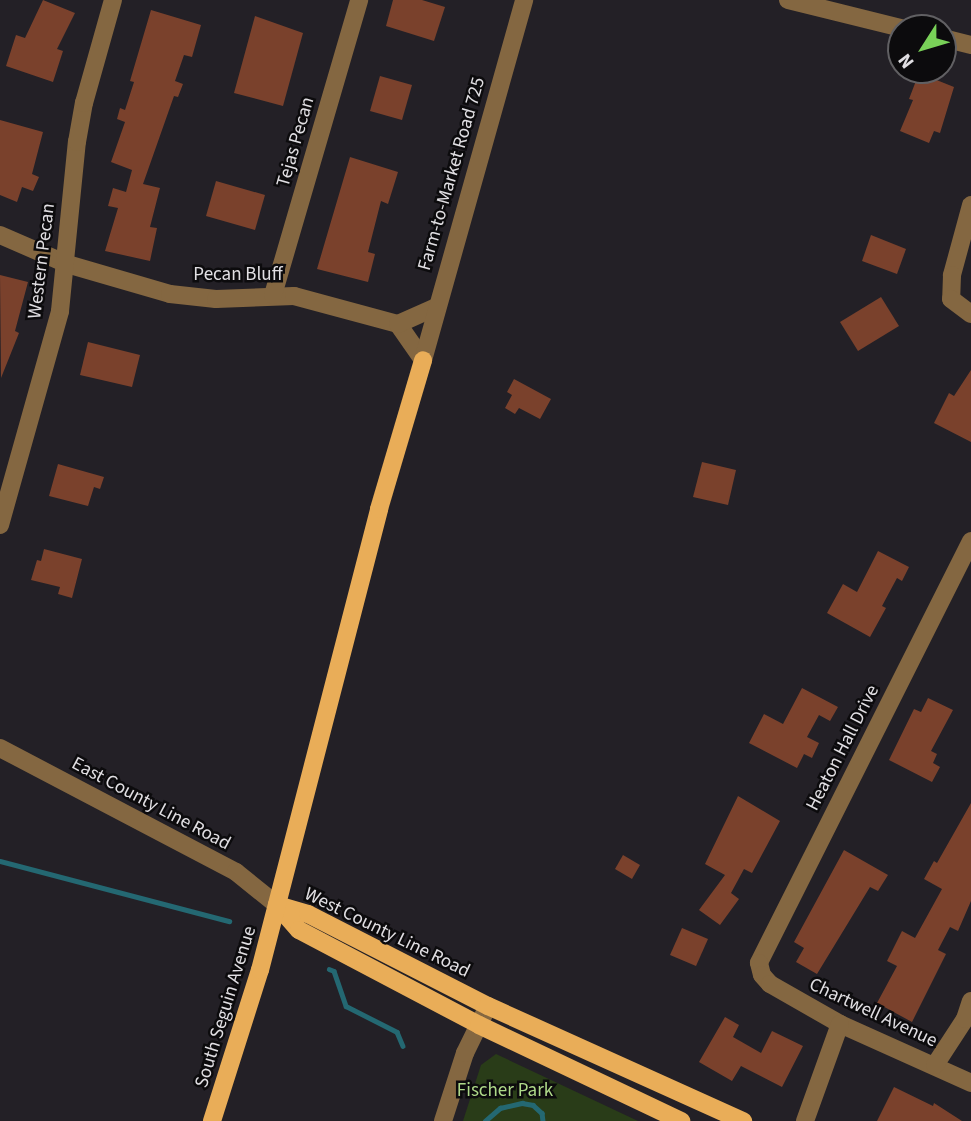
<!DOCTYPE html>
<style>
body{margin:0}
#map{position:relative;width:971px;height:1121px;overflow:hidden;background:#232026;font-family:"Source Sans 3",sans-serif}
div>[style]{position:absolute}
.green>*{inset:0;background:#293c18}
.stream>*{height:4.5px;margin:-2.25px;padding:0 2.25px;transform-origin:2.25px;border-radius:2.25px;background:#246872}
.building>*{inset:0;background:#7a412c}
.minor>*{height:18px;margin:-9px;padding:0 9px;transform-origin:9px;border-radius:9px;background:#846741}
.major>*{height:18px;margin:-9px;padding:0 9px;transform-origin:9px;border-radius:9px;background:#e9ad58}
span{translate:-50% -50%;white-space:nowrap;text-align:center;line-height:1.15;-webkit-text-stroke:5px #0c0b0d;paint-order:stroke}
.street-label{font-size:19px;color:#e1dfe3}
.park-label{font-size:19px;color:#aed989}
.north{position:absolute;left:887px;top:14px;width:70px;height:70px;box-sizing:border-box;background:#0c0b0d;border:2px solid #616063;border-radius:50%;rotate:233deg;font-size:19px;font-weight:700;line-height:28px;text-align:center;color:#e1dfe3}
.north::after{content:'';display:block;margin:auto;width:24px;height:32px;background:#79d158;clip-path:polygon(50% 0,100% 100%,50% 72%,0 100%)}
</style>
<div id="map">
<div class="green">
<div style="clip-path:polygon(496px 1054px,638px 1121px,463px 1121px,481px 1065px)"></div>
</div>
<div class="stream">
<div style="left:0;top:861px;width:237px;rotate:14.7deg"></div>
<div style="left:329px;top:969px;width:5px;rotate:22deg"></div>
<div style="left:334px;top:971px;width:37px;rotate:71deg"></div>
<div style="left:346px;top:1006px;width:57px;rotate:27deg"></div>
<div style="left:397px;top:1032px;width:15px;rotate:67deg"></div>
<div style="left:485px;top:1121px;width:20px;rotate:-41deg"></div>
<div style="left:500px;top:1108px;width:23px;rotate:-13deg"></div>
<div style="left:522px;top:1103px;width:11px;rotate:10deg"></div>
<div style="left:533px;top:1105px;width:12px;rotate:42deg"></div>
<div style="left:542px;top:1113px;width:8px;rotate:83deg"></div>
</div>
<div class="building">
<div style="clip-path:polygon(43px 0,75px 13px,57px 49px,63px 51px,53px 82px,6px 66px,16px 35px,25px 38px)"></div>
<div style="clip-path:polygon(393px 0,422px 0,445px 7px,434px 41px,386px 26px)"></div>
<div style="clip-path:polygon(151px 10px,201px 25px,192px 57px,184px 55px,175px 81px,183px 84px,178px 97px,174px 96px,143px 184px,160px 188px,150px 227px,157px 228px,150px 261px,105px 251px,118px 208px,108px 206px,113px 188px,126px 192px,132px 170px,111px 162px,125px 122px,117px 119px,120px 108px,125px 110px,134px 82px,130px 81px)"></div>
<div style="clip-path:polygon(255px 16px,303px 33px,283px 106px,234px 93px)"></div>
<div style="clip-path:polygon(919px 73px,954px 87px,940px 133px,934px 131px,929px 143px,900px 131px,913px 100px,909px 99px)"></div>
<div style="clip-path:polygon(380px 76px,412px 85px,402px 120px,370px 111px)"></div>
<div style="clip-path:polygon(0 120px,43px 132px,32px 174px,39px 177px,33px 191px,22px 187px,17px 202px,0 195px)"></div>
<div style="clip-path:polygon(350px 157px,398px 172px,388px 204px,381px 201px,368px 252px,375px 254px,368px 282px,317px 269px)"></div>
<div style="clip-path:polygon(216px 181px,265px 195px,255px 230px,206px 216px)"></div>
<div style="clip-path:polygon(871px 235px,906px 249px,897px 274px,862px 261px)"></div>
<div style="clip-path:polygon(0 275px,28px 282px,15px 331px,19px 333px,1px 378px)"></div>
<div style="clip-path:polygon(881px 297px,899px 326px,858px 351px,840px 322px)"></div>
<div style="clip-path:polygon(88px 342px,140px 355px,132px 387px,80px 375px)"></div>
<div style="clip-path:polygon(971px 370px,971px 442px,934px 423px,949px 393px,954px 396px)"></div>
<div style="clip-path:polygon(514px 379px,551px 399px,540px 419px,519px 408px,515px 414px,505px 408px,512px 395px,507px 392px)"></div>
<div style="clip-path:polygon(702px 462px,736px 470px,728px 505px,693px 497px)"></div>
<div style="clip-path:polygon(58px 464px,104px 477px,100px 489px,94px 487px,88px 506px,49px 496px)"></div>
<div style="clip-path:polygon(44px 549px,82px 559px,72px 598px,58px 594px,60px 587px,31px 580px,37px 560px,41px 561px)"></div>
<div style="clip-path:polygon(878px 551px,909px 567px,902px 581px,897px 578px,882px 606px,886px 608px,870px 637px,827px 613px,843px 584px,857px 592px)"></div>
<div style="clip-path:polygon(802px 688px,838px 707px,830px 721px,819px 715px,807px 737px,819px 743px,812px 758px,804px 754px,797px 768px,749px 743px,764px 714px,783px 724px)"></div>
<div style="clip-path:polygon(928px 698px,953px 710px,931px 751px,937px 754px,933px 763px,940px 767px,932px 782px,889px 760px,914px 709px,921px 712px)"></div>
<div style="clip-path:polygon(738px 796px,780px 821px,752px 873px,744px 869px,731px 893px,739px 899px,720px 925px,699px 910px,725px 875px,705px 864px)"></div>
<div style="clip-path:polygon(971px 803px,971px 901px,958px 931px,950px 927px,938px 950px,946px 954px,912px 1022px,877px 1003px,897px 966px,887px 961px,902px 931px,915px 938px,942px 889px,924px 879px,934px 861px,937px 863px)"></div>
<div style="clip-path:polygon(844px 850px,888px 875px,878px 891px,870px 887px,817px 974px,796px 962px,804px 948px,794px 942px)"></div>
<div style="clip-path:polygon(623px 855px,640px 865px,632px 879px,615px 869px)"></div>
<div style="clip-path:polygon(682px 928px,708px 939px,696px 966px,670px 955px)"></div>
<div style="clip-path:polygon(725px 1017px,739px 1025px,733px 1037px,761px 1053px,772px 1031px,803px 1046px,782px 1087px,741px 1066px,732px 1081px,699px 1062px)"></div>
<div style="clip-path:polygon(894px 1087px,933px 1106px,934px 1103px,962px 1121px,877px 1121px)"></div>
</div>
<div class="minor">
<div style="left:788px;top:0;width:116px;rotate:13.9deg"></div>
<div style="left:943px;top:38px;width:29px;rotate:14deg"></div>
<div style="left:971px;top:205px;width:73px;rotate:105.2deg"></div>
<div style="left:952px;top:275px;width:24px;rotate:92deg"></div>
<div style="left:951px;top:299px;width:25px;rotate:37deg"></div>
<div style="left:0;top:235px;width:73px;rotate:23.4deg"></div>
<div style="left:67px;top:264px;width:107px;rotate:16.2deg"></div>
<div style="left:170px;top:294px;width:46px;rotate:6.2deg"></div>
<div style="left:216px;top:299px;width:78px;rotate:-2.2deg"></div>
<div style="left:294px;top:296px;width:108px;rotate:15.1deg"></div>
<div style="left:398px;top:324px;width:44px;rotate:55.2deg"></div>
<div style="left:273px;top:295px;width:307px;rotate:-73.7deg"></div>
<div style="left:398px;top:324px;width:42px;rotate:-24.1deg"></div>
<div style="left:423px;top:360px;width:374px;rotate:-74.3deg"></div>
<div style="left:0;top:525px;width:222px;rotate:-74.3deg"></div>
<div style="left:60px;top:311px;width:170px;rotate:-84.3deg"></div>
<div style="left:77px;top:142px;width:40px;rotate:-80deg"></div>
<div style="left:84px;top:103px;width:107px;rotate:-74.3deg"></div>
<div style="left:971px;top:541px;width:472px;rotate:116.7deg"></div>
<div style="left:759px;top:963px;width:12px;rotate:76deg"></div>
<div style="left:762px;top:975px;width:12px;rotate:48deg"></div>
<div style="left:770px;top:984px;width:81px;rotate:29.7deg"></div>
<div style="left:840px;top:1024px;width:144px;rotate:24.2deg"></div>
<div style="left:0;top:748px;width:267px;rotate:27.7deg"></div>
<div style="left:236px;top:872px;width:53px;rotate:38.8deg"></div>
<div style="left:935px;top:1065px;width:55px;rotate:-56.9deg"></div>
<div style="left:965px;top:1019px;width:19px;rotate:-72deg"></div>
<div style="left:443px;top:1121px;width:71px;rotate:-72.1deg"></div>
<div style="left:465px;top:1053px;width:52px;rotate:-63.9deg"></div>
<div style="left:805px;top:1121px;width:103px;rotate:-70.2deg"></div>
</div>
<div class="major">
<div style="left:277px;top:905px;width:32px;rotate:16deg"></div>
<div style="left:308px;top:914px;width:202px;rotate:27.1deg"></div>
<div style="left:488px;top:1006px;width:280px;rotate:24.3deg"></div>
<div style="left:277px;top:905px;width:33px;rotate:49deg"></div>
<div style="left:299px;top:930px;width:204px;rotate:27.8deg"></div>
<div style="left:479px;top:1025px;width:224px;rotate:25.4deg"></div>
<div style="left:212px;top:1121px;width:158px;rotate:-72.4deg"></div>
<div style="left:260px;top:970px;width:476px;rotate:-75.5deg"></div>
<div style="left:379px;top:509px;width:155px;rotate:-73.5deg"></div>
</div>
<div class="street-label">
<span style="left:296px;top:142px;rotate:-74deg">Tejas Pecan</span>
<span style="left:452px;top:174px;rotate:-74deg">Farm-to-Market Road 725</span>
<span style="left:42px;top:261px;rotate:-83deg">Western Pecan</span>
<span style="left:238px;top:275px">Pecan Bluff</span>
<span style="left:843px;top:748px;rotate:-63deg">Heaton Hall Drive</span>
<span style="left:151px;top:804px;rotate:28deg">East County Line Road</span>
<span style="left:387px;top:933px;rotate:26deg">West County Line Road</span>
<span style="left:226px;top:1007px;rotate:-73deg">South Seguin Avenue</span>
<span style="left:873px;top:1013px;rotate:25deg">Chartwell Avenue</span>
</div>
<div class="park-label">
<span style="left:505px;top:1091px">Fischer Park</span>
</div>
<div class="north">N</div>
</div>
